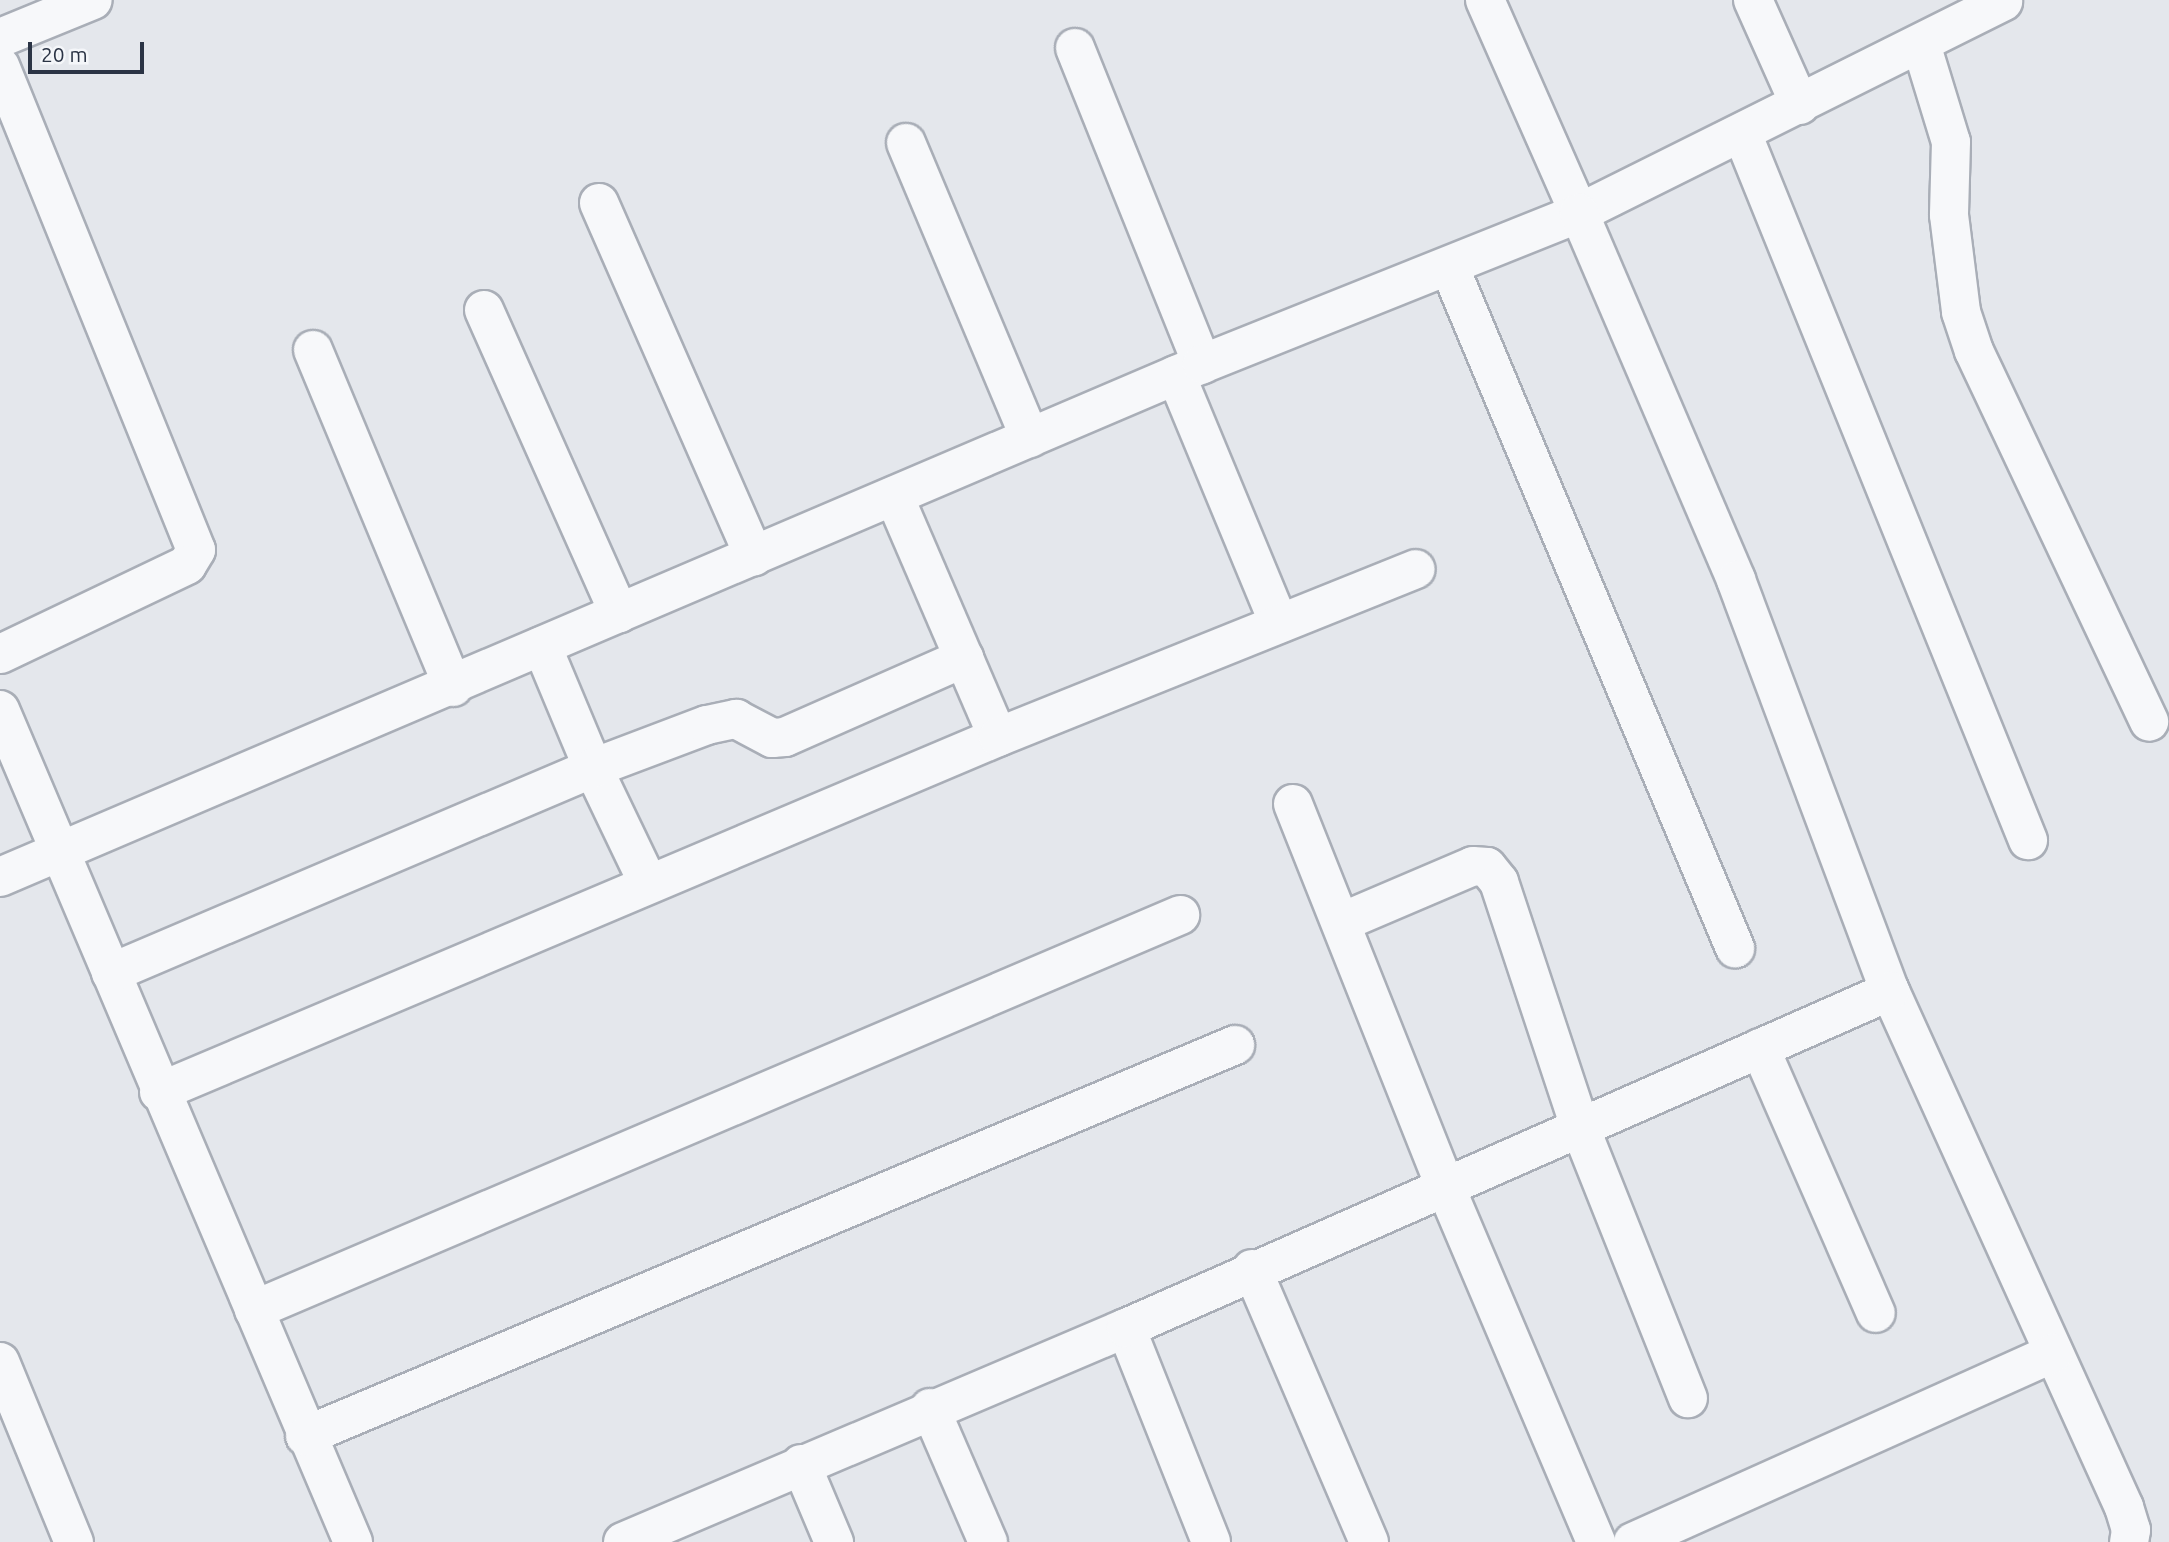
<!DOCTYPE html>
<style>
body{margin:0}
#map{position:relative;width:2169px;height:1542px;overflow:hidden;background:#e4e7ec;font-family:Ubuntu,sans-serif}
div>[style]{position:absolute}
.roads{filter:drop-shadow(2px 0 #a9aeb7) drop-shadow(-2px 0 #a9aeb7) drop-shadow(0 2px #a9aeb7) drop-shadow(0 -2px #a9aeb7)}
.minor>*{height:38px;margin:-19px;padding:0 19px;transform-origin:19px;border-radius:19px;background:#f7f8fa}
span{translate:-50% -50%;white-space:nowrap;text-align:center;line-height:1.15;-webkit-text-stroke:5px #f4f6f9;paint-order:stroke}
.scale{position:absolute;left:28px;top:42px;width:116px;height:32px;box-sizing:border-box;border:4px solid #2b3445;border-top:0;padding-left:9px;font-size:21px;line-height:24px;white-space:nowrap;color:#2b3445;-webkit-text-stroke:5px #f4f6f9;paint-order:stroke}
</style>
<div id="map">
<div class="roads">
<div class="minor">
<div style="left:1485px;top:0;width:233px;rotate:66.2deg"></div>
<div style="left:1579px;top:213px;width:474px;rotate:-26.5deg"></div>
<div style="left:1753px;top:0;width:115px;rotate:65.9deg"></div>
<div style="left:0;top:38px;width:100px;rotate:-22.2deg"></div>
<div style="left:1921px;top:44px;width:102px;rotate:73deg"></div>
<div style="left:1951px;top:142px;width:73px;rotate:91.6deg"></div>
<div style="left:1949px;top:215px;width:98px;rotate:82.9deg"></div>
<div style="left:1961px;top:312px;width:41px;rotate:71.6deg"></div>
<div style="left:1974px;top:351px;width:410px;rotate:64.7deg"></div>
<div style="left:1075px;top:48px;width:341px;rotate:68.1deg"></div>
<div style="left:0;top:66px;width:522px;rotate:67.95deg"></div>
<div style="left:196px;top:550px;width:17px;rotate:121deg"></div>
<div style="left:187px;top:565px;width:207px;rotate:154.5deg"></div>
<div style="left:1742px;top:133px;width:763px;rotate:67.98deg"></div>
<div style="left:906px;top:143px;width:320px;rotate:67.2deg"></div>
<div style="left:599px;top:203px;width:386px;rotate:66.3deg"></div>
<div style="left:1449px;top:266px;width:740px;rotate:67.25deg"></div>
<div style="left:484px;top:310px;width:332px;rotate:66deg"></div>
<div style="left:313px;top:350px;width:365px;rotate:67.4deg"></div>
<div style="left:1176px;top:375px;width:269px;rotate:67.5deg"></div>
<div style="left:894px;top:496px;width:262px;rotate:66.7deg"></div>
<div style="left:542px;top:646px;width:132px;rotate:67.3deg"></div>
<div style="left:593px;top:768px;width:127px;rotate:64.4deg"></div>
<div style="left:0;top:710px;width:904px;rotate:67.01deg"></div>
<div style="left:1293px;top:804px;width:411px;rotate:68.3deg"></div>
<div style="left:1445px;top:1186px;width:387px;rotate:67deg"></div>
<div style="left:0;top:877px;width:1307px;rotate:-23.11deg"></div>
<div style="left:1202px;top:364px;width:406px;rotate:-21.8deg"></div>
<div style="left:1579px;top:213px;width:399px;rotate:66.8deg"></div>
<div style="left:1736px;top:580px;width:439px;rotate:69.5deg"></div>
<div style="left:1890px;top:991px;width:567px;rotate:65.61deg"></div>
<div style="left:2124px;top:1507px;width:24px;rotate:73deg"></div>
<div style="left:2131px;top:1530px;width:12px;rotate:99deg"></div>
<div style="left:1342px;top:922px;width:142px;rotate:-23.1deg"></div>
<div style="left:1473px;top:866px;width:14px;rotate:4deg"></div>
<div style="left:1487px;top:867px;width:19px;rotate:51deg"></div>
<div style="left:1499px;top:882px;width:258px;rotate:71.7deg"></div>
<div style="left:1580px;top:1127px;width:292px;rotate:68.3deg"></div>
<div style="left:111px;top:973px;width:524px;rotate:-23.04deg"></div>
<div style="left:593px;top:768px;width:122px;rotate:-20.7deg"></div>
<div style="left:707px;top:725px;width:30px;rotate:-12deg"></div>
<div style="left:736px;top:719px;width:41px;rotate:27.8deg"></div>
<div style="left:772px;top:738px;width:13px;rotate:-4deg"></div>
<div style="left:785px;top:737px;width:196px;rotate:-23.8deg"></div>
<div style="left:1760px;top:1048px;width:289px;rotate:66.4deg"></div>
<div style="left:159px;top:1092px;width:911px;rotate:-22.93deg"></div>
<div style="left:998px;top:737px;width:450px;rotate:-21.9deg"></div>
<div style="left:1252px;top:1269px;width:297px;rotate:66.8deg"></div>
<div style="left:254px;top:1310px;width:1007px;rotate:-23.1deg"></div>
<div style="left:1126px;top:1328px;width:230px;rotate:68.3deg"></div>
<div style="left:0;top:1362px;width:195px;rotate:67.7deg"></div>
<div style="left:930px;top:1408px;width:146px;rotate:66.6deg"></div>
<div style="left:305px;top:1436px;width:1009px;rotate:-22.8deg"></div>
<div style="left:801px;top:1464px;width:85px;rotate:67.1deg"></div>
<div style="left:623px;top:1542px;width:547px;rotate:-23.05deg"></div>
<div style="left:1126px;top:1328px;width:835px;rotate:-23.8deg"></div>
<div style="left:1633px;top:1542px;width:461px;rotate:-24.2deg"></div>
</div>
</div>
<div class="scale">20 m</div>
</div>
